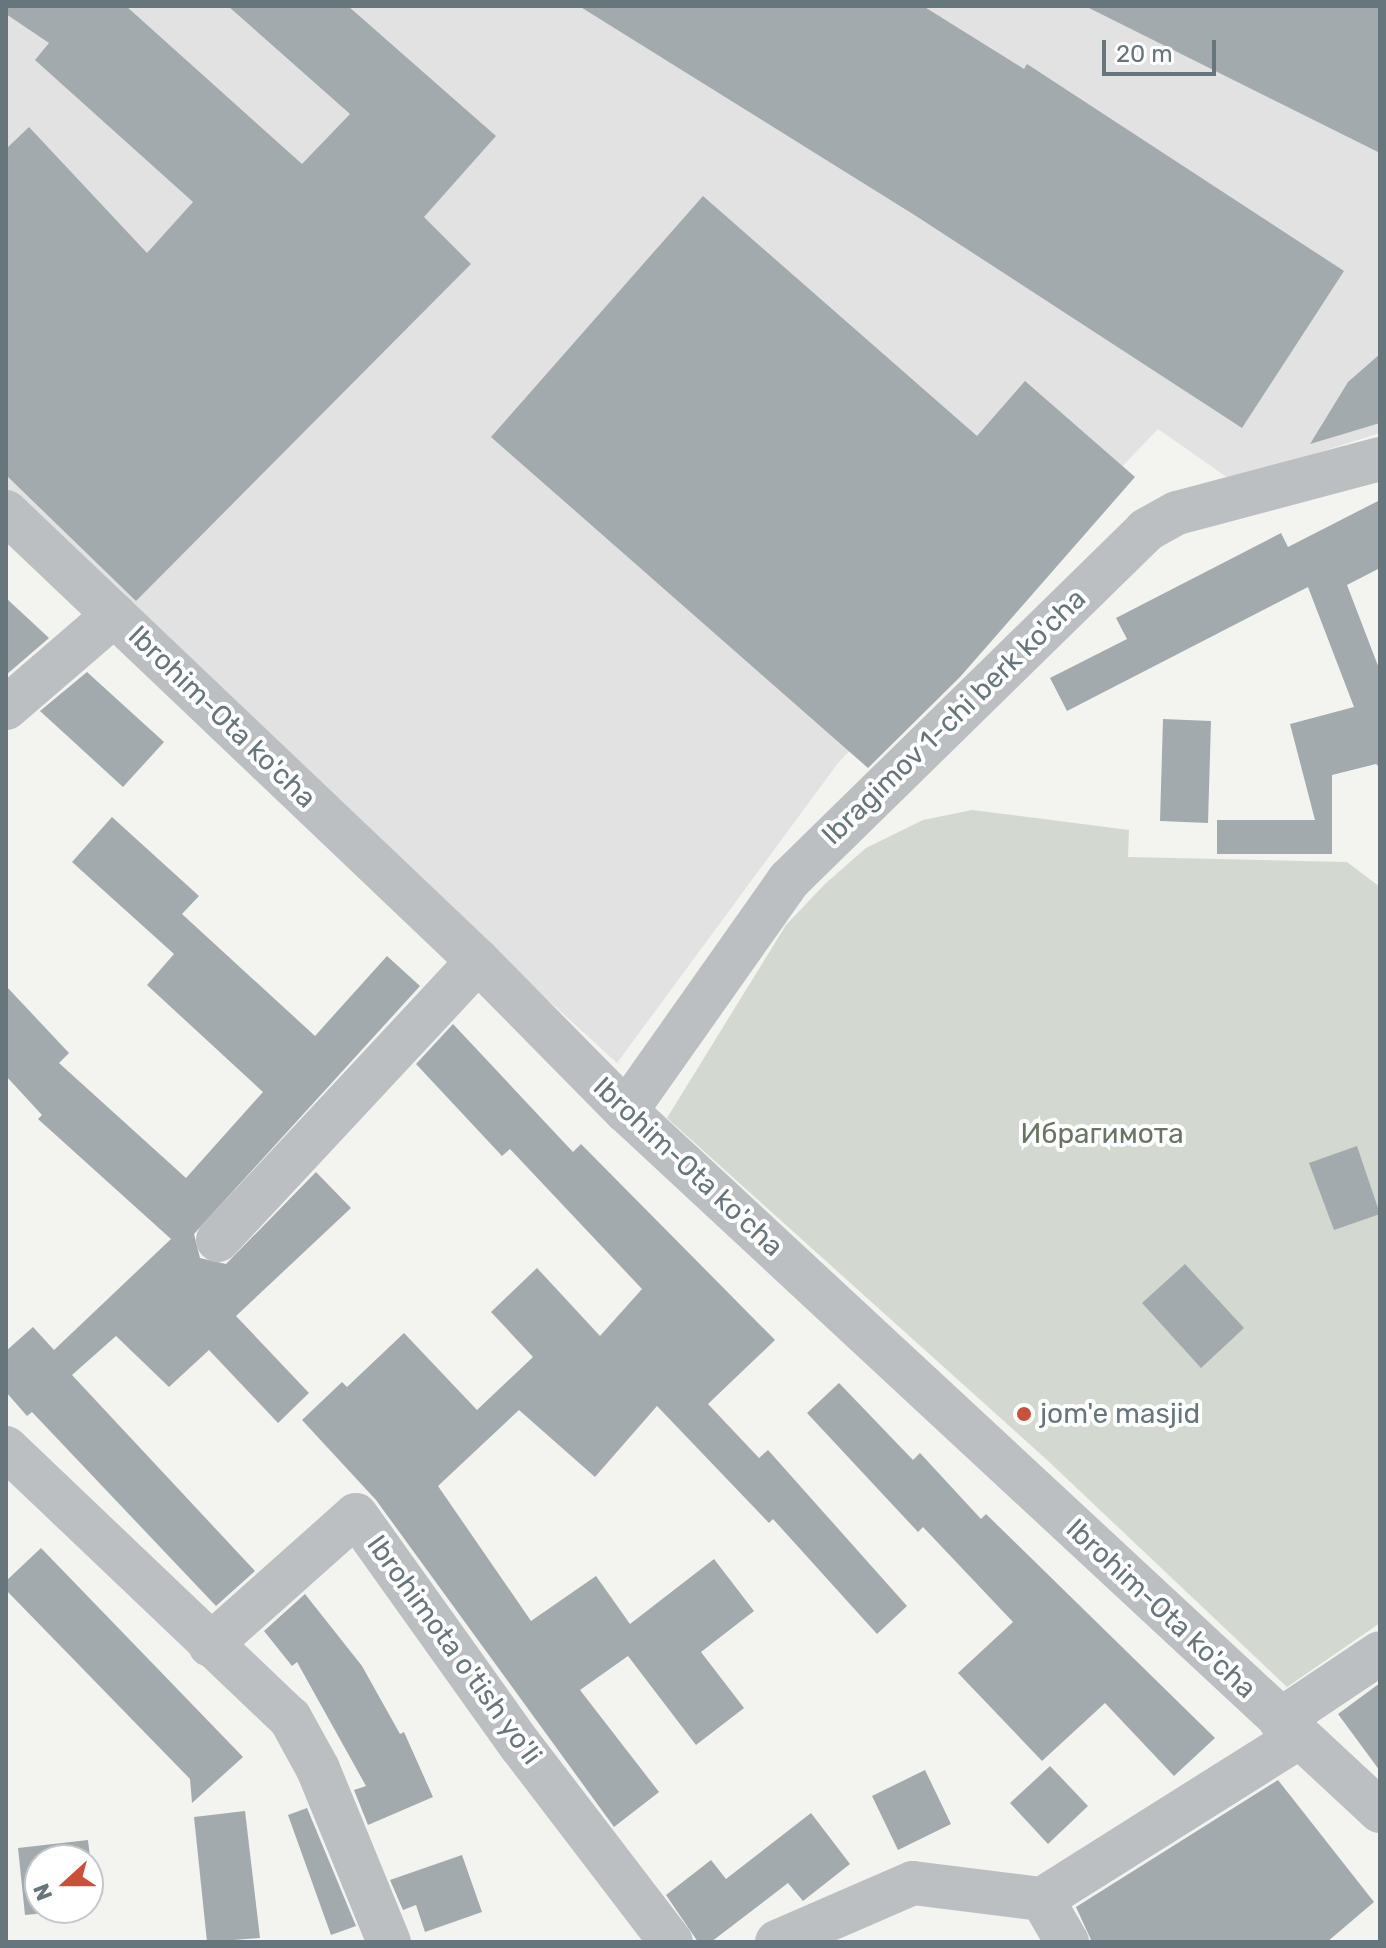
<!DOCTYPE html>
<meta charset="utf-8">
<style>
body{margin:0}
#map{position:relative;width:1386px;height:1948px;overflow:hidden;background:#f3f3f0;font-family:Rubik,sans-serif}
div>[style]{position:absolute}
.built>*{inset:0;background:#e1e2e1}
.green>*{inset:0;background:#d3d8d0}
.building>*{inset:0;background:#a3aaae}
.street>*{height:44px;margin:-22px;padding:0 22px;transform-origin:22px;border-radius:22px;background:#bbbfc1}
.dots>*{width:22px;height:22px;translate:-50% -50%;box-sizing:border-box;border:4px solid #fff;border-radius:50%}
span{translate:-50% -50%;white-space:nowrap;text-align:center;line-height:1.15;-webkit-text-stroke:8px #fff;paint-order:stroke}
.street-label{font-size:28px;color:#67757d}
.park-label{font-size:28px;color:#697564}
.poi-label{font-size:28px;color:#67757d}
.left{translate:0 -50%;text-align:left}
.frame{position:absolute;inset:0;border:8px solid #67757d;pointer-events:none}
.north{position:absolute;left:24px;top:1844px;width:80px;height:80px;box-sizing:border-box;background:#fff;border:2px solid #c2c8cb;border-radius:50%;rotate:249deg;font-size:22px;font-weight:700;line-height:32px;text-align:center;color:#67757d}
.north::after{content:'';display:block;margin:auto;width:28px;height:36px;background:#ca5139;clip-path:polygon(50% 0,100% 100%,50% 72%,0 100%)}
.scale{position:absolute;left:1102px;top:40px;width:114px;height:36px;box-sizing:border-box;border:4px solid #67757d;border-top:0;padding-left:10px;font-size:24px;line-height:28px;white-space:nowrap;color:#67757d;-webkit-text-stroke:6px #fff;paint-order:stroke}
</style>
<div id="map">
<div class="built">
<div style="clip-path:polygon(6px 6px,1380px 6px,1380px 433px,1231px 480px,1158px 429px,838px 763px,617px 1063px,6px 505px)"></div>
</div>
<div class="green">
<div style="clip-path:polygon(972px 810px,1129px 830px,1128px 857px,1347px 862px,1380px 887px,1380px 1623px,1287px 1687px,1046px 1459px,667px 1118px,786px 925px,825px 884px,866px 848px,923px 820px)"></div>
</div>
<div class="building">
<div style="clip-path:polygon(6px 6px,126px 6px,302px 164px,350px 114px,228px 6px,348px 6px,496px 136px,424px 217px,471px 264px,136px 601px,6px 475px,6px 149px,29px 127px,147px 253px,193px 202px,35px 60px,49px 43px,6px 14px)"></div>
<div style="clip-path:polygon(579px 6px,923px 6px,1024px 69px,1027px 64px,1344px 271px,1242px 428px,916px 216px)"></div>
<div style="clip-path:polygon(1085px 6px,1380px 6px,1380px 153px)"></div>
<div style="clip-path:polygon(703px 196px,977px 436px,1025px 381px,1135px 477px,960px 677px,868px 768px,491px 437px)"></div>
<div style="clip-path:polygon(1380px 354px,1380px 423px,1310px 444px,1348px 382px)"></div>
<div style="clip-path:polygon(1380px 500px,1380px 568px,1347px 585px,1380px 671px,1380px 768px,1376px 764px,1332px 775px,1332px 854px,1217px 854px,1217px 820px,1315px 820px,1290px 724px,1354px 707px,1308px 587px,1067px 711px,1050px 678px,1127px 639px,1116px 618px,1281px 533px,1288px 547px)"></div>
<div style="clip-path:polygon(6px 598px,49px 638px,6px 675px)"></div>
<div style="clip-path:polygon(87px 672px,164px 742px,123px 787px,40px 711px)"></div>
<div style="clip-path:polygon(1163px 719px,1211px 721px,1208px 823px,1160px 821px)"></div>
<div style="clip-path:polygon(112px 817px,199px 896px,182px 914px,315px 1036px,387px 956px,420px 986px,194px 1234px,200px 1258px,226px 1264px,316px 1172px,351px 1208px,236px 1316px,309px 1393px,278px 1423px,209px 1350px,169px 1387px,116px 1336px,72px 1375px,255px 1571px,216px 1606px,32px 1412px,27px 1416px,6px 1392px,6px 1351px,33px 1327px,54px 1350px,171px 1239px,38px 1119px,42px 1115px,6px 1076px,6px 986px,69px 1053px,59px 1063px,186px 1178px,263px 1092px,147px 985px,174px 954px,72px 862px)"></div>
<div style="clip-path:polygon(453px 1024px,573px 1152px,581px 1144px,775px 1340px,708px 1404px,759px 1458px,768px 1450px,907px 1606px,877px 1634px,773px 1519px,769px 1523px,657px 1406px,595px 1477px,519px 1410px,438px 1486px,531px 1621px,596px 1576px,630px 1624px,714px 1559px,754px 1611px,701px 1652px,744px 1708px,696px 1745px,628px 1656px,580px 1690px,659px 1792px,614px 1827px,376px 1500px,302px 1420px,342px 1382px,347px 1387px,404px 1333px,477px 1410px,533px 1357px,491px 1312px,537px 1268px,600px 1336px,642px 1289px,510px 1149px,502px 1156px,416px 1064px)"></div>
<div style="clip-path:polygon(1357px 1146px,1380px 1214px,1334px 1230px,1309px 1163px)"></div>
<div style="clip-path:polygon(1185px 1264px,1244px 1328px,1201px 1368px,1142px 1303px)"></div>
<div style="clip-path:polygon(839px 1383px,913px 1460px,920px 1453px,981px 1519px,986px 1514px,1215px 1738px,1174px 1776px,1105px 1703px,1042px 1761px,958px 1673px,1013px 1622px,923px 1527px,918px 1532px,807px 1413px)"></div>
<div style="clip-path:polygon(41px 1548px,243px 1757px,192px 1803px,190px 1779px,6px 1590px,6px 1581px)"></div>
<div style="clip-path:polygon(305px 1594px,362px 1666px,400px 1734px,404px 1732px,433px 1797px,368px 1825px,354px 1790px,366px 1786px,297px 1662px,292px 1666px,264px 1631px)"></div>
<div style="clip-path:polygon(1380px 1683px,1380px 1771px,1338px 1714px)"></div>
<div style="clip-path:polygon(1050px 1766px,1088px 1806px,1048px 1844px,1010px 1803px)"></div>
<div style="clip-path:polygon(925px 1770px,951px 1824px,898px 1850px,872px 1796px)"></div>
<div style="clip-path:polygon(1278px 1780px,1374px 1902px,1327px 1942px,1092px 1942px,1076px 1907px)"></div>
<div style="clip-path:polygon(307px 1808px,356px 1926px,331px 1935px,288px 1815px)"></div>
<div style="clip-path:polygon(245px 1811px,260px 1938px,207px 1942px,194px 1817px)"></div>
<div style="clip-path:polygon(811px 1813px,850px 1864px,803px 1901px,788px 1883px,711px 1942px,698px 1942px,666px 1895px,711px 1860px,726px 1879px)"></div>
<div style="clip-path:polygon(evenodd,88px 1840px,96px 1908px,25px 1915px,18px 1848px,88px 1840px,40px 1860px,88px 1860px,88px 1908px,40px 1908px,40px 1860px)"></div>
<div style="clip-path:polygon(462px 1855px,482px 1912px,425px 1932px,416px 1905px,403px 1910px,390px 1880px)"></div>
</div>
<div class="street">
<div style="left:6px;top:512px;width:651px;rotate:43.57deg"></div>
<div style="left:478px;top:961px;width:211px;rotate:45.4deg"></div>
<div style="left:626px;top:1111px;width:1029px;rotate:42.87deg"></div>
<div style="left:6px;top:708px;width:143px;rotate:-40.7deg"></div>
<div style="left:626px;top:1111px;width:283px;rotate:-54.8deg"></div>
<div style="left:789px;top:880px;width:500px;rotate:-44.4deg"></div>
<div style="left:1146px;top:530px;width:35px;rotate:-29deg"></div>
<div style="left:1177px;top:513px;width:210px;rotate:-14.9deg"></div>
<div style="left:218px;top:1240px;width:381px;rotate:-47deg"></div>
<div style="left:6px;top:1448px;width:392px;rotate:43.6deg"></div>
<div style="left:290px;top:1718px;width:58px;rotate:61.2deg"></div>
<div style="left:318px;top:1769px;width:187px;rotate:67.7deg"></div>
<div style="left:210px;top:1645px;width:195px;rotate:-41.7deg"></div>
<div style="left:356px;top:1515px;width:284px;rotate:54.5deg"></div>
<div style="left:521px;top:1746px;width:247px;rotate:52.6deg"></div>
<div style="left:1280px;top:1720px;width:120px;rotate:-33.8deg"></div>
<div style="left:1042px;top:1899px;width:50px;rotate:59.8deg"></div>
<div style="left:777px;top:1942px;width:148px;rotate:-23.5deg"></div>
<div style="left:913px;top:1883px;width:130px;rotate:7.1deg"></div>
<div style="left:1042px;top:1899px;width:302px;rotate:-32.2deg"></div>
</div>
<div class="dots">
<div style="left:1024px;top:1414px;background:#ca5139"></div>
</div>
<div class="street-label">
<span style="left:222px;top:717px;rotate:44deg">Ibrohim-Ota ko'cha</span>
<span style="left:954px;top:717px;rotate:-44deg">Ibragimov 1-chi berk ko'cha</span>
<span style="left:688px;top:1167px;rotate:43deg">Ibrohim-Ota ko'cha</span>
<span style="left:1161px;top:1609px;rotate:43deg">Ibrohim-Ota ko'cha</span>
<span style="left:454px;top:1650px;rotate:54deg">Ibrohimota o'tish yo'li</span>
</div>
<div class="park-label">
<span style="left:1102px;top:1134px">Ибрагимота</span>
</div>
<div class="poi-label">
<span class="left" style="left:1040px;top:1414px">jom'e masjid</span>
</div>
<div class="frame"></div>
<div class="north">N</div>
<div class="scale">20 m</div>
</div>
